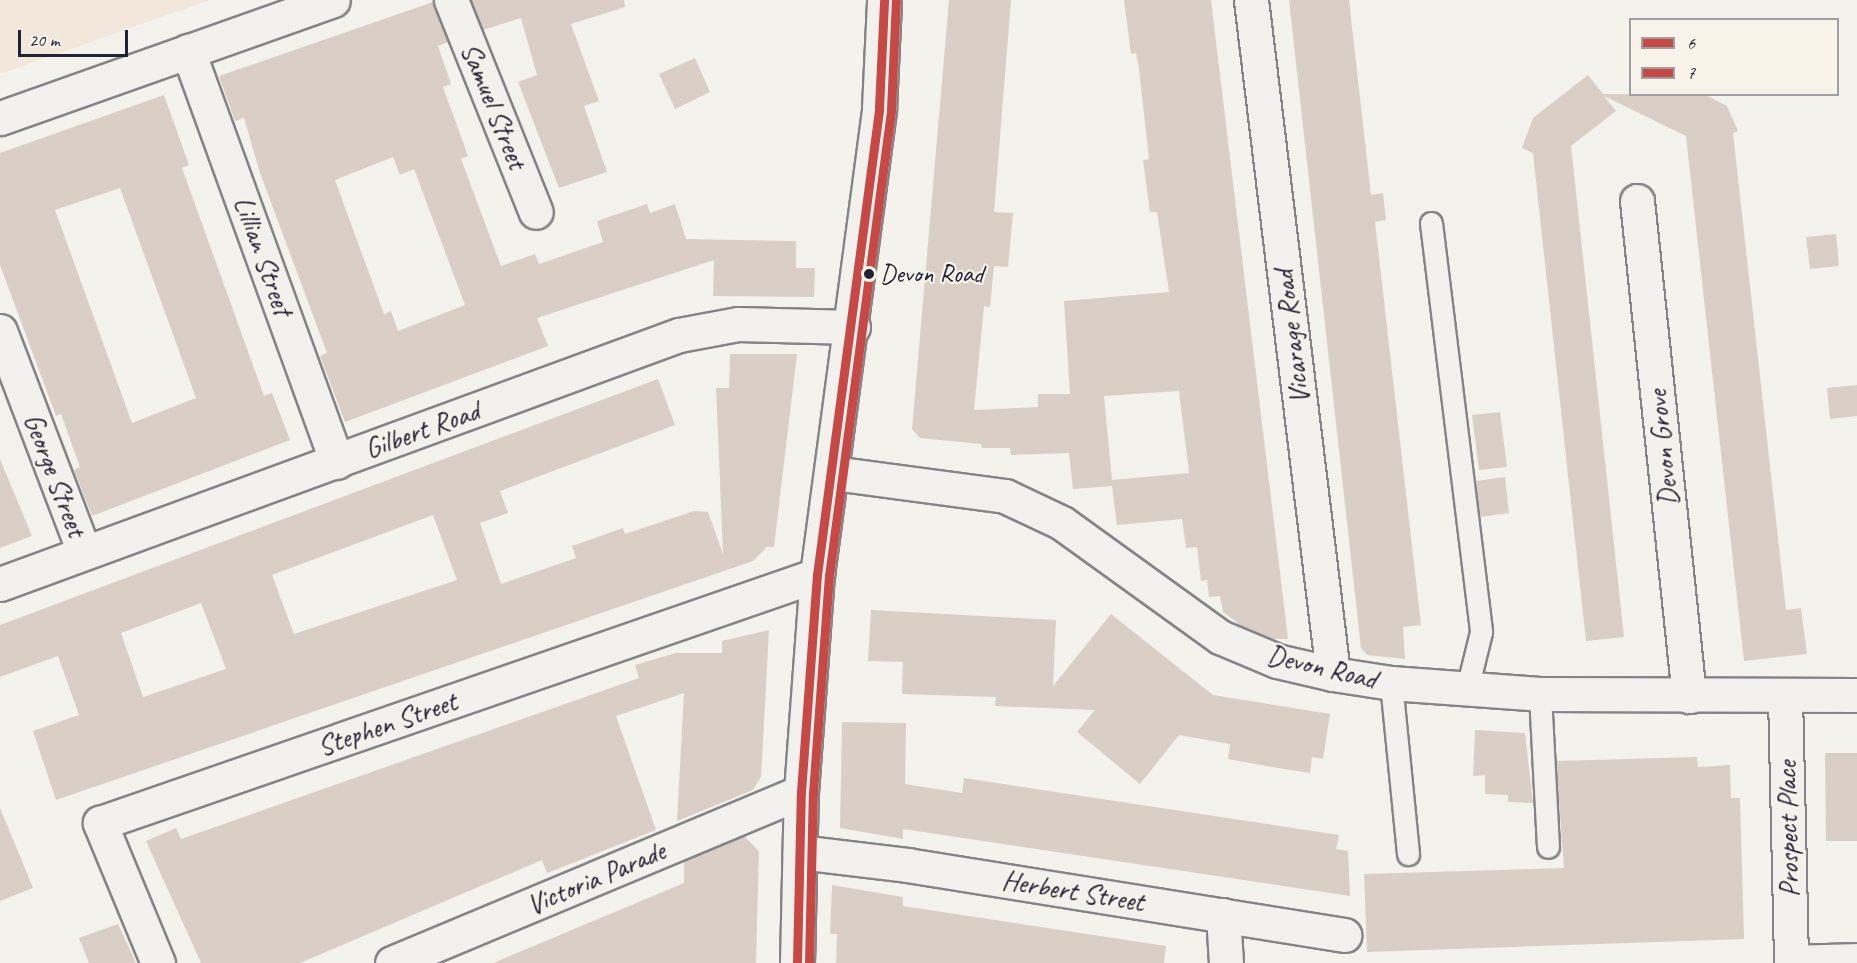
<!DOCTYPE html>
<style>
body{margin:0}
#map{position:relative;width:1857px;height:963px;overflow:hidden;background:#f4f2ec;font-family:Caveat,sans-serif}
div>[style]{position:absolute}
.built>*{inset:0;background:#f1e7db}
.building>*{inset:0;background:#dacfc7}
.roads{filter:drop-shadow(2px 0 #858486) drop-shadow(-2px 0 #858486) drop-shadow(0 2px #858486) drop-shadow(0 -2px #858486)}
.service>*{height:21px;margin:-10.5px;padding:0 10.5px;transform-origin:10.5px;border-radius:10.5px;background:#f2f1ed}
.minor>*{height:33px;margin:-16.5px;padding:0 16.5px;transform-origin:16.5px;border-radius:16.5px;background:#f2f1ed}
.secondary>*{height:33px;margin:-16.5px;padding:0 16.5px;transform-origin:16.5px;border-radius:16.5px;background:#f2f1ed}
.bus-1>*{height:9px;margin:-4.5px;padding:0 4.5px;transform-origin:4.5px;border-radius:4.5px;background:#c64945}
.bus-2>*{height:9px;margin:-4.5px;padding:0 4.5px;transform-origin:4.5px;border-radius:4.5px;background:#c64945}
.dots>*{width:16px;height:16px;translate:-50% -50%;box-sizing:border-box;border:3px solid #f7f3e8;border-radius:50%}
span{translate:-50% -50%;white-space:nowrap;text-align:center;line-height:1.15;-webkit-text-stroke:4.5px #f7f3e8;paint-order:stroke}
.bus-label{font-size:26px;color:#22223b}
.left{translate:0 -50%;text-align:left}
.street-label{font-size:28px;color:#22223b}
.legend{position:absolute;left:1629px;top:18px;width:210px;height:78px;box-sizing:border-box;background:#f7f3e8;border:2px solid #a29fa3;margin:0;padding:8px 10px;list-style:none;font-size:18px;color:#22223b}
.legend li{display:flex;align-items:center;gap:12px;height:30px}
.legend b{width:30px;border:2px solid #a29fa3}
.scale{position:absolute;left:18px;top:30px;width:110px;height:27px;box-sizing:border-box;border:3px solid #22223b;border-top:0;padding-left:8px;font-size:18px;line-height:21px;white-space:nowrap;color:#22223b;-webkit-text-stroke:4px #f7f3e8;paint-order:stroke}
</style>
<div id="map">
<div class="built">
<div style="clip-path:polygon(0 0,210px 0,0 74px)"></div>
</div>
<div class="building">
<div style="clip-path:polygon(471px 0,624px 0,625px 7px,571px 24px,599px 101px,584px 106px,607px 172px,559px 188px,518px 82px,537px 75px,521px 18px,483px 30px)"></div>
<div style="clip-path:polygon(evenodd,949px 0,1011px 0,994px 212px,1013px 213px,1008px 267px,994px 266px,990px 307px,984px 306px,974px 410px,1038px 407px,1038px 394px,1070px 394px,1064px 301px,1169px 292px,1157px 212px,1150px 212px,1143px 160px,1149px 159px,1139px 69px,1136px 53px,1131px 54px,1124px 0,1211px 0,1288px 639px,1273px 639px,1243px 627px,1223px 612px,1220px 596px,1209px 597px,1207px 580px,1201px 581px,1197px 547px,1186px 548px,1182px 519px,1117px 525px,1112px 486px,1073px 489px,1069px 453px,1011px 455px,1010px 448px,982px 448px,981px 444px,920px 438px,912px 429px,949px 0,1179px 391px,1189px 473px,1112px 480px,1104px 396px,1179px 391px)"></div>
<div style="clip-path:polygon(1289px 0,1349px 0,1371px 195px,1383px 193px,1386px 220px,1375px 222px,1421px 625px,1403px 627px,1405px 659px,1367px 655px,1361px 648px)"></div>
<div style="clip-path:polygon(evenodd,433px 2px,448px 42px,438px 46px,451px 84px,443px 87px,468px 156px,461px 159px,501px 266px,535px 254px,539px 264px,603px 242px,597px 221px,647px 204px,650px 213px,675px 204px,686px 239px,796px 241px,796px 268px,815px 268px,814px 297px,713px 296px,714px 260px,537px 318px,548px 346px,345px 422px,320px 356px,327px 353px,260px 173px,244px 118px,235px 121px,219px 76px,433px 2px,393px 157px,400px 175px,414px 169px,465px 305px,398px 331px,391px 311px,384px 314px,335px 180px,393px 157px)"></div>
<div style="clip-path:polygon(695px 58px,710px 92px,675px 109px,659px 74px)"></div>
<div style="clip-path:polygon(1588px 75px,1603px 94px,1704px 94px,1727px 106px,1738px 131px,1733px 133px,1786px 610px,1801px 608px,1807px 654px,1744px 661px,1686px 136px,1604px 96px,1616px 111px,1571px 146px,1624px 637px,1586px 641px,1533px 153px,1522px 148px,1533px 118px)"></div>
<div style="clip-path:polygon(evenodd,164px 95px,189px 165px,182px 168px,264px 396px,272px 393px,290px 440px,92px 516px,74px 470px,80px 467px,61px 414px,56px 416px,0 265px,0 153px,164px 95px,120px 188px,196px 398px,132px 423px,55px 210px,120px 188px)"></div>
<div style="clip-path:polygon(1836px 234px,1839px 266px,1810px 269px,1806px 237px)"></div>
<div style="clip-path:polygon(evenodd,730px 354px,797px 354px,774px 547px,767px 547px,753px 561px,56px 800px,33px 731px,79px 715px,58px 656px,0 677px,0 625px,658px 379px,675px 425px,500px 491px,508px 513px,480px 523px,501px 584px,576px 558px,572px 546px,623px 528px,625px 534px,694px 511px,708px 512px,723px 554px,716px 388px,729px 388px,730px 354px,433px 515px,457px 580px,294px 634px,272px 575px,433px 515px,730px 354px,201px 603px,226px 669px,143px 697px,121px 633px,201px 603px)"></div>
<div style="clip-path:polygon(1857px 385px,1857px 416px,1830px 419px,1827px 388px)"></div>
<div style="clip-path:polygon(1500px 412px,1507px 467px,1479px 470px,1472px 415px)"></div>
<div style="clip-path:polygon(0 459px,32px 536px,0 548px)"></div>
<div style="clip-path:polygon(1505px 477px,1509px 513px,1480px 517px,1476px 481px)"></div>
<div style="clip-path:polygon(871px 610px,1056px 620px,1053px 686px,1111px 614px,1213px 695px,1330px 714px,1323px 759px,1312px 757px,1310px 773px,1272px 767px,1228px 759px,1230px 744px,1179px 735px,1140px 784px,1077px 732px,1095px 710px,995px 706px,996px 697px,902px 694px,903px 662px,868px 661px)"></div>
<div style="clip-path:polygon(769px 630px,761px 777px,753px 790px,677px 821px,684px 693px,616px 716px,656px 830px,547px 873px,542px 860px,300px 963px,201px 963px,146px 841px,176px 828px,181px 839px,639px 678px,635px 665px,676px 653px,722px 653px,722px 641px)"></div>
<div style="clip-path:polygon(842px 722px,906px 723px,905px 784px,962px 793px,964px 778px,1339px 835px,1336px 849px,1348px 851px,1350px 896px,903px 829px,903px 839px,840px 828px)"></div>
<div style="clip-path:polygon(1475px 730px,1525px 733px,1533px 803px,1508px 802px,1508px 795px,1485px 794px,1485px 775px,1473px 776px)"></div>
<div style="clip-path:polygon(1825px 753px,1857px 753px,1857px 841px,1826px 841px)"></div>
<div style="clip-path:polygon(1697px 757px,1698px 767px,1730px 765px,1731px 798px,1740px 798px,1744px 939px,1367px 952px,1364px 874px,1564px 868px,1556px 761px)"></div>
<div style="clip-path:polygon(0 808px,33px 888px,0 901px)"></div>
<div style="clip-path:polygon(744px 836px,759px 851px,756px 963px,493px 963px,684px 883px,684px 861px)"></div>
<div style="clip-path:polygon(832px 885px,903px 897px,903px 906px,1166px 946px,1164px 963px,836px 963px,837px 934px,830px 934px)"></div>
<div style="clip-path:polygon(118px 924px,136px 963px,89px 963px,79px 938px)"></div>
</div>
<div class="roads">
<div class="service">
<div style="left:1431px;top:223px;width:412px;rotate:83deg"></div>
<div style="left:1481px;top:632px;width:59px;rotate:103.8deg"></div>
<div style="left:1391px;top:683px;width:172px;rotate:84.3deg"></div>
<div style="left:1540px;top:694px;width:153px;rotate:87deg"></div>
<div style="left:1791px;top:956px;width:66px;rotate:-1.7deg"></div>
</div>
<div class="minor">
<div style="left:451px;top:0;width:228px;rotate:68.2deg"></div>
<div style="left:1251px;top:0;width:679px;rotate:83.06deg"></div>
<div style="left:188px;top:51px;width:437px;rotate:70.1deg"></div>
<div style="left:0;top:118px;width:353px;rotate:-19.5deg"></div>
<div style="left:1637px;top:201px;width:498px;rotate:84deg"></div>
<div style="left:0;top:331px;width:236px;rotate:69.2deg"></div>
<div style="left:833px;top:473px;width:174px;rotate:7.6deg"></div>
<div style="left:1005px;top:496px;width:63px;rotate:25.3deg"></div>
<div style="left:1062px;top:523px;width:195px;rotate:35.8deg"></div>
<div style="left:1220px;top:637px;width:62px;rotate:22.8deg"></div>
<div style="left:1277px;top:661px;width:57px;rotate:13.1deg"></div>
<div style="left:1333px;top:674px;width:59px;rotate:8.8deg"></div>
<div style="left:1391px;top:683px;width:149px;rotate:4.2deg"></div>
<div style="left:1540px;top:694px;width:317px;rotate:0.2deg"></div>
<div style="left:0;top:584px;width:723px;rotate:-20.14deg"></div>
<div style="left:679px;top:335px;width:60px;rotate:-10.6deg"></div>
<div style="left:738px;top:324px;width:115px;rotate:1.5deg"></div>
<div style="left:1785px;top:695px;width:268px;rotate:88.7deg"></div>
<div style="left:800px;top:852px;width:108px;rotate:6.9deg"></div>
<div style="left:907px;top:865px;width:443px;rotate:9.1deg"></div>
<div style="left:1223px;top:915px;width:48px;rotate:86.4deg"></div>
<div style="left:158px;top:963px;width:152px;rotate:-112.5deg"></div>
<div style="left:100px;top:823px;width:759px;rotate:-19.08deg"></div>
<div style="left:392px;top:963px;width:443px;rotate:-22.7deg"></div>
</div>
<div class="secondary">
<div style="left:797px;top:963px;width:171px;rotate:-88.7deg"></div>
<div style="left:801px;top:792px;width:218px;rotate:-85.8deg"></div>
<div style="left:817px;top:575px;width:471px;rotate:-82.4deg"></div>
<div style="left:879px;top:108px;width:108px;rotate:-87.3deg"></div>
</div>
</div>
<div class="bus-1">
<div style="left:797px;top:963px;width:171px;rotate:-88.7deg"></div>
<div style="left:801px;top:792px;width:218px;rotate:-85.8deg"></div>
<div style="left:817px;top:575px;width:471px;rotate:-82.4deg"></div>
<div style="left:879px;top:108px;width:108px;rotate:-87.3deg"></div>
</div>
<div class="bus-2">
<div style="left:809px;top:963px;width:170px;rotate:-88.7deg"></div>
<div style="left:813px;top:793px;width:218px;rotate:-85.8deg"></div>
<div style="left:829px;top:576px;width:470px;rotate:-82.4deg"></div>
<div style="left:891px;top:110px;width:109px;rotate:-87.4deg"></div>
</div>
<div class="dots">
<div style="left:869px;top:274px;background:#22223b"></div>
</div>
<div class="bus-label">
<span class="left" style="left:880px;top:274px">Devon Road</span>
</div>
<div class="street-label">
<span style="left:494px;top:106px;rotate:68deg">Samuel Street</span>
<span style="left:263px;top:256px;rotate:70deg">Lillian Street</span>
<span style="left:1292px;top:337px;rotate:-97deg">Vicarage Road</span>
<span style="left:422px;top:430px;rotate:-20deg">Gilbert Road</span>
<span style="left:1663px;top:448px;rotate:-96deg">Devon Grove</span>
<span style="left:55px;top:475px;rotate:69deg">George Street</span>
<span style="left:1322px;top:667px;rotate:13deg">Devon Road</span>
<span style="left:387px;top:724px;rotate:-19deg">Stephen Street</span>
<span style="left:1788px;top:829px;rotate:-91deg">Prospect Place</span>
<span style="left:596px;top:878px;rotate:-23deg">Victoria Parade</span>
<span style="left:1073px;top:891px;rotate:9deg">Herbert Street</span>
</div>
<ul class="legend">
<li><b style="height:8px;background:#c64945"></b>6</li>
<li><b style="height:8px;background:#c64945"></b>7</li>
</ul>
<div class="scale">20 m</div>
</div>
